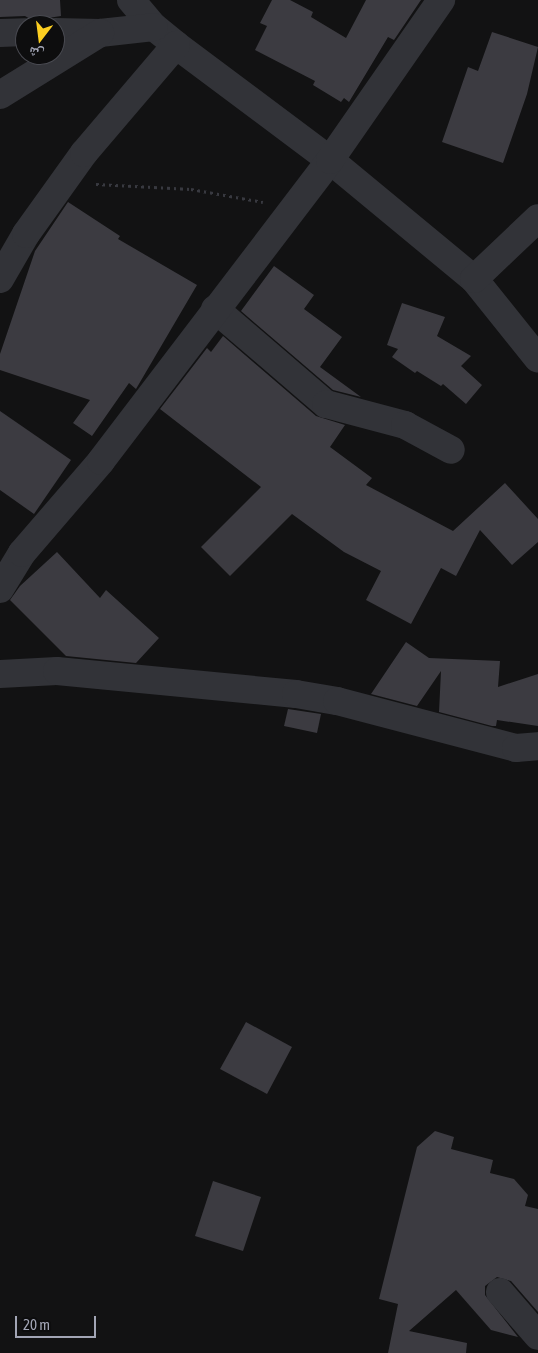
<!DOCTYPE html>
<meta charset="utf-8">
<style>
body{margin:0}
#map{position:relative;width:538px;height:1353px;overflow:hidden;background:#121213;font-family:"Asap Condensed","Noto Naskh Arabic",sans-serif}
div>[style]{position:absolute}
.building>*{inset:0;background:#3c3b41}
.path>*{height:3px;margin-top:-1.5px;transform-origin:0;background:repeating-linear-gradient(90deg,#383940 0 2.5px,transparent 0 6.5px)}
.street>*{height:28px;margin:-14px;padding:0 14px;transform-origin:14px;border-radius:14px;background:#323338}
span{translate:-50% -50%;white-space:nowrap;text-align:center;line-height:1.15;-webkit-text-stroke:5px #0d0d0e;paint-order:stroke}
.north{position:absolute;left:15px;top:15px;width:50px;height:50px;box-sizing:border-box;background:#0d0d0e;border:1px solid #494a51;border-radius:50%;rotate:195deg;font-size:14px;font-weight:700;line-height:20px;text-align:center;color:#a2a5b5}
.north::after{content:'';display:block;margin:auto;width:18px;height:22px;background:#fcce21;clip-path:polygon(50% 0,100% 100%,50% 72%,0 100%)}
.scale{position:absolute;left:15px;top:1316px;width:81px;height:22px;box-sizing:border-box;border:2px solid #a2a5b5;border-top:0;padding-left:6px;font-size:15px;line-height:18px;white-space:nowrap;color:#a2a5b5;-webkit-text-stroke:4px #0d0d0e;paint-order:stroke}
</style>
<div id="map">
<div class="building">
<div style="clip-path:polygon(0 0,60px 0,61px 16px,48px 18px,41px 25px,25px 16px,0 17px)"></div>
<div style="clip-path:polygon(272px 0,290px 0,313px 12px,311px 17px,346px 38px,366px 0,421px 0,394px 40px,388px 37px,349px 102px,344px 98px,341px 102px,313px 85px,315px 81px,255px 50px,267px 26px,260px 23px)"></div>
<div style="clip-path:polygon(492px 32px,538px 47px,527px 94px,503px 163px,442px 142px,468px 67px,478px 71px)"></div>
<div style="clip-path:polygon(68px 202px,120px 236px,118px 239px,197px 285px,136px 389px,129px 383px,92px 436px,73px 423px,90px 400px,0 370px,0 354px,35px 251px)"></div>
<div style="clip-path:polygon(274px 266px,314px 295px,304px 309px,342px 337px,320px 367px,361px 397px,333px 390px,241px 311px)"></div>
<div style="clip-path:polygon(402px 303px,445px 317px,437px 336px,471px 356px,461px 366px,482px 385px,466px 404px,443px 384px,441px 386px,417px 371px,415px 373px,392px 357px,398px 349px,387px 345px)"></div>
<div style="clip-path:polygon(223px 336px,316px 416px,345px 425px,330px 447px,372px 478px,366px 485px,453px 531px,505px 483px,538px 519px,538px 542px,512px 565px,480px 530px,456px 576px,441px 568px,411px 624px,366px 600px,381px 571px,344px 552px,292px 514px,230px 576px,201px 547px,261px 487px,160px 409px,207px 348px,211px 352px)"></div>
<div style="clip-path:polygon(0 411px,71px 460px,34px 514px,0 490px)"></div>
<div style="clip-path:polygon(57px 552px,100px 598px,106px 590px,159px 638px,136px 663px,66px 656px,10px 600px,20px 586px)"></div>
<div style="clip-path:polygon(406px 642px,429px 658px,500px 661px,498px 687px,538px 674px,538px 726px,497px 720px,496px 726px,492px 726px,439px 712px,441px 671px,417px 706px,371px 694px)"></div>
<div style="clip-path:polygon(288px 709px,321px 714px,317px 733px,284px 726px)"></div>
<div style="clip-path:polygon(246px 1022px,292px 1047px,267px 1094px,220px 1069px)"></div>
<div style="clip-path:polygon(435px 1131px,454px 1137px,451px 1149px,493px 1160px,490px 1173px,514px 1179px,528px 1195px,525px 1206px,538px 1209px,538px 1312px,511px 1281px,497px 1277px,485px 1286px,485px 1295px,518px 1337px,491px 1330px,456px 1290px,409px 1331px,467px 1343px,466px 1353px,388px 1353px,398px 1304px,379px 1299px,417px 1147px)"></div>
<div style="clip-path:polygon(213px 1181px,261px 1197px,243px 1251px,195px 1236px)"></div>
</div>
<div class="path">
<div style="left:96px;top:184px;width:95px;rotate:3deg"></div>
<div style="left:191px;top:189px;width:73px;rotate:10.2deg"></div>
</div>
<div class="street">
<div style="left:131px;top:0;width:35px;rotate:50deg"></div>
<div style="left:154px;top:27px;width:28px;rotate:39deg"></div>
<div style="left:176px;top:45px;width:192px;rotate:36.8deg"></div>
<div style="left:330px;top:160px;width:187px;rotate:39.6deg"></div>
<div style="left:474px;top:279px;width:102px;rotate:51.3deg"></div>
<div style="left:55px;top:32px;width:45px;rotate:1.3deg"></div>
<div style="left:100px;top:33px;width:54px;rotate:-6.3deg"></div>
<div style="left:0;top:33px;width:25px;rotate:-2deg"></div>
<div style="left:0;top:95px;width:118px;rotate:-31.8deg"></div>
<div style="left:0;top:279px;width:52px;rotate:-60deg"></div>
<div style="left:26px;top:234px;width:100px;rotate:-54.4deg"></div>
<div style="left:84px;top:153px;width:142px;rotate:-49.6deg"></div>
<div style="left:474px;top:279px;width:88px;rotate:-43.6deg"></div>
<div style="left:215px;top:309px;width:146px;rotate:40.6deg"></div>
<div style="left:326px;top:404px;width:82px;rotate:14.9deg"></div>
<div style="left:405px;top:425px;width:52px;rotate:28.5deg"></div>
<div style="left:0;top:589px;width:42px;rotate:-58.6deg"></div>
<div style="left:22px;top:553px;width:121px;rotate:-49.3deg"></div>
<div style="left:101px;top:461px;width:378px;rotate:-52.7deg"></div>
<div style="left:330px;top:160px;width:195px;rotate:-55.2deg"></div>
<div style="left:0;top:674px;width:57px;rotate:-3deg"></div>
<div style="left:57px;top:671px;width:240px;rotate:5.5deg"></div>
<div style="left:296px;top:694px;width:42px;rotate:9.7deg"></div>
<div style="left:337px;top:701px;width:185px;rotate:14.7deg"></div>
<div style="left:516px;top:748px;width:22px;rotate:-5deg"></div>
<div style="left:500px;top:1292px;width:58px;rotate:49.2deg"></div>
</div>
<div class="north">ش</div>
<div class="scale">20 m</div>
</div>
